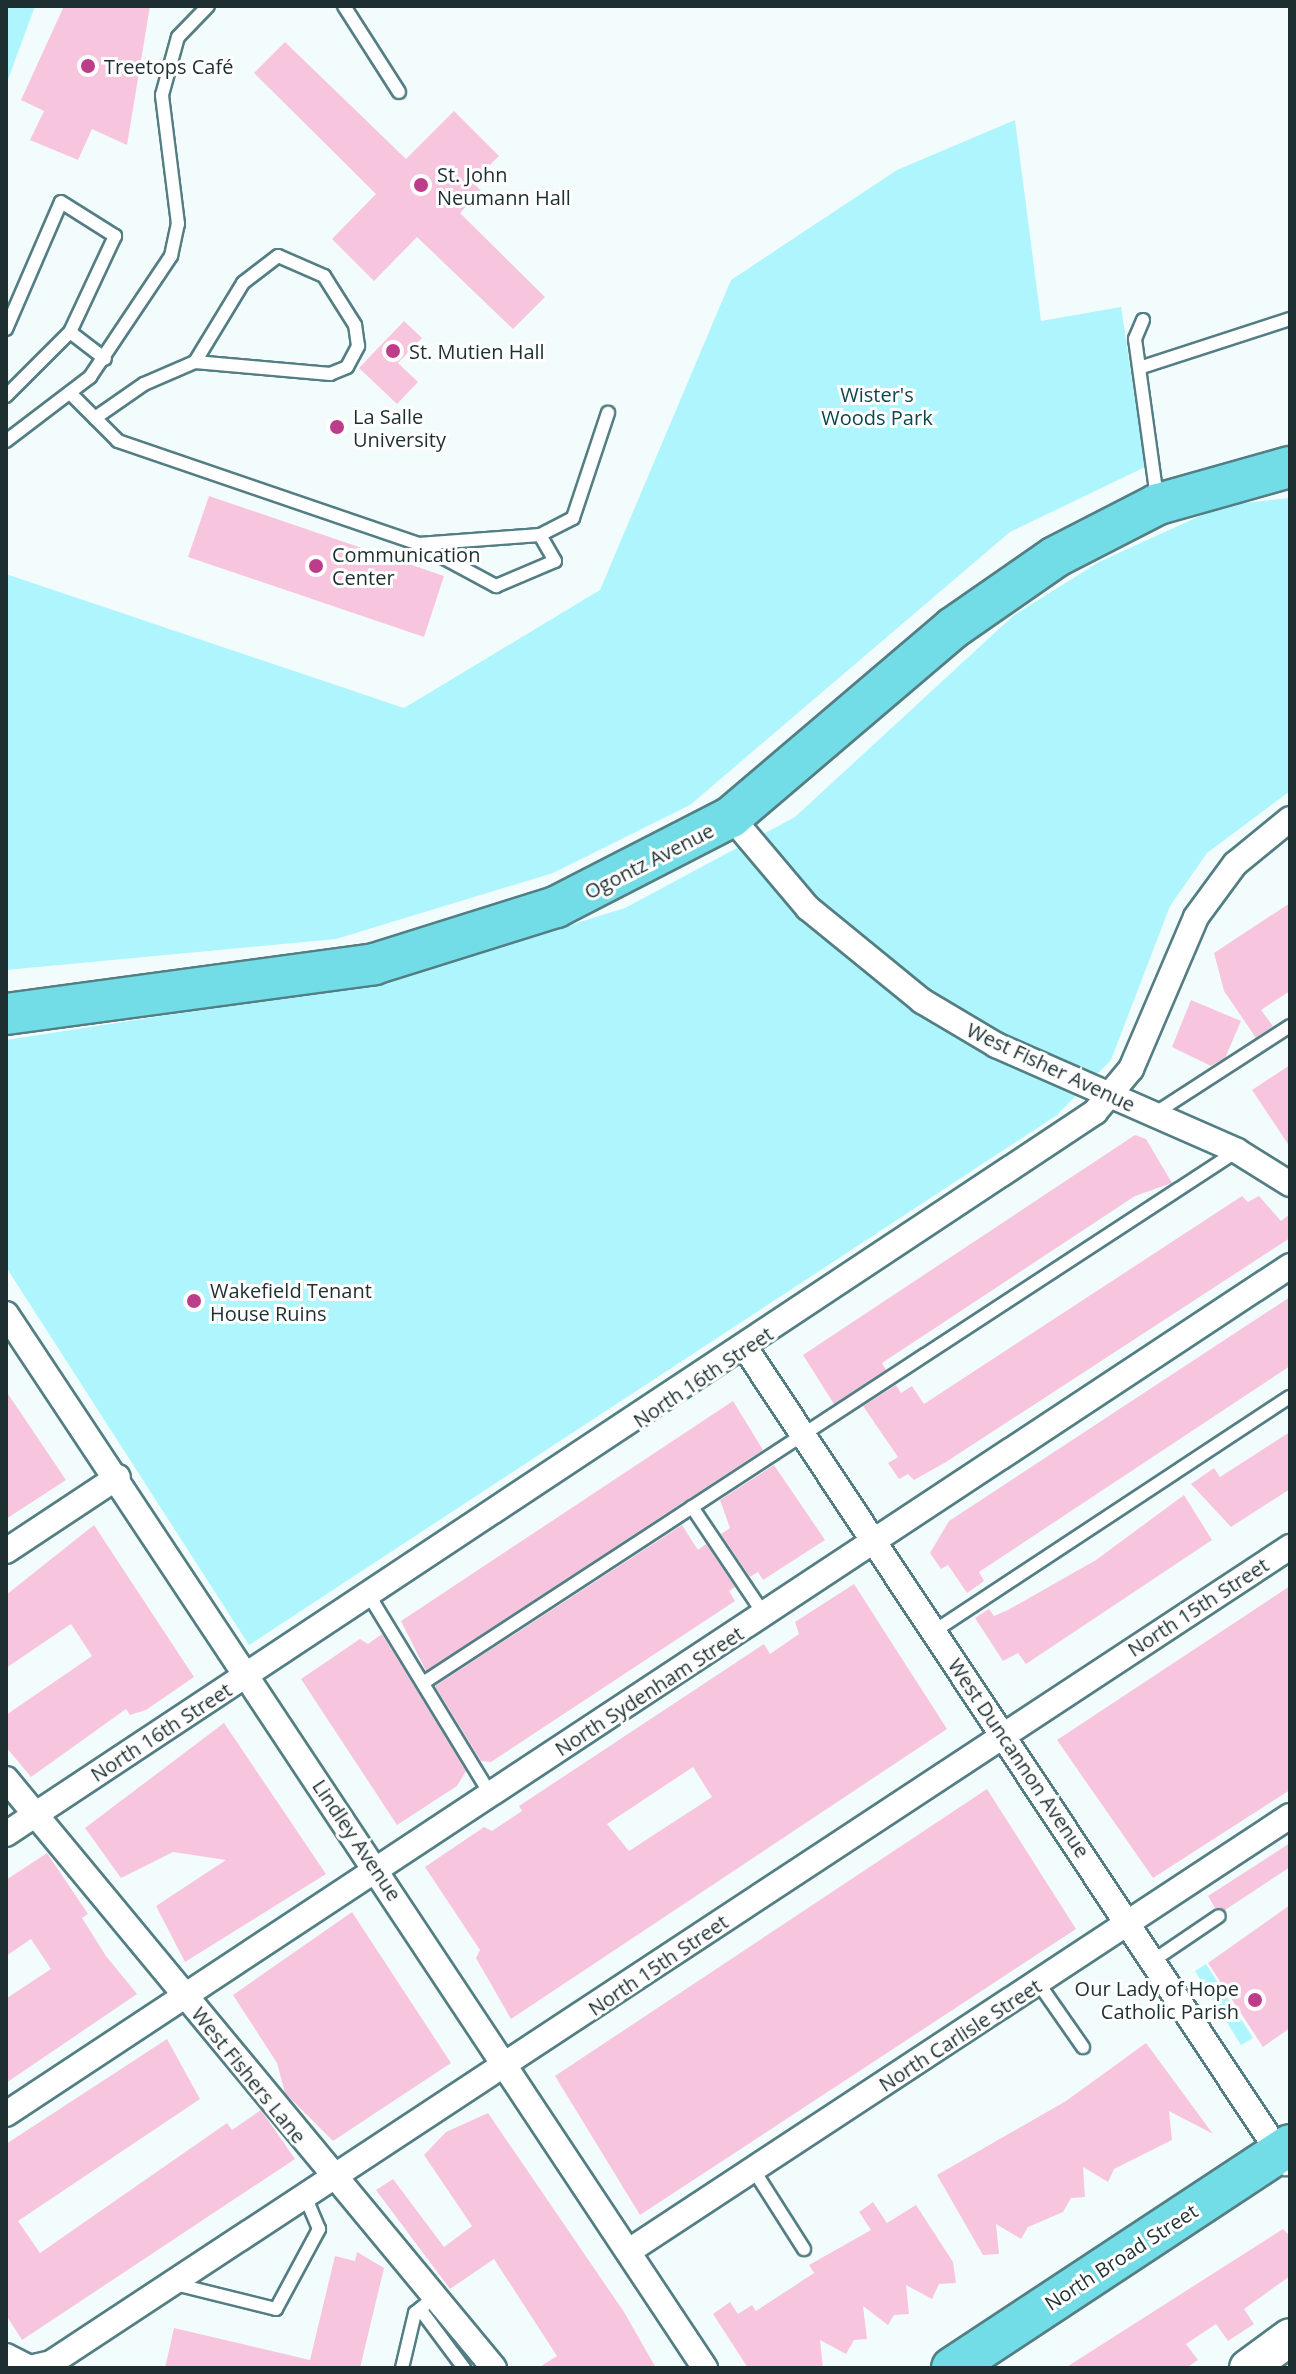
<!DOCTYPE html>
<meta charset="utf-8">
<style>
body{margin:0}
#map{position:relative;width:1296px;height:2374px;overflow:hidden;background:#f3fcfc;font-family:"Open Sans",sans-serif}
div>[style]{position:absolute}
.green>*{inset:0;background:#aef5fd}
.building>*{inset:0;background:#f8c5df}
.roads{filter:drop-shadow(2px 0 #537e83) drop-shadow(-2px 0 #537e83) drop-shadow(0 2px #537e83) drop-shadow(0 -2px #537e83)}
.lane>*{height:12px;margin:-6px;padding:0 6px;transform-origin:6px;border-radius:6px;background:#fff}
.street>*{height:24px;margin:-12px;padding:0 12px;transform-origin:12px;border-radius:12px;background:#fff}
.secondary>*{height:36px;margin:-18px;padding:0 18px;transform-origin:18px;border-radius:18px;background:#fff}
.primary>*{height:40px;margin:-20px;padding:0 20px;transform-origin:20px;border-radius:20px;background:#72dde7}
.dots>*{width:22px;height:22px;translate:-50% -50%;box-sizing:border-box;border:4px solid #fff;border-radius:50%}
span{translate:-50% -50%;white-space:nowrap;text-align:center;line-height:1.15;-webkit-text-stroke:6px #fff;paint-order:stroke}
.poi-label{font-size:20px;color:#1d2f31}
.left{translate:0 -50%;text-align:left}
.right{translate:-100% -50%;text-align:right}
.park-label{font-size:20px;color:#0c474d}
.street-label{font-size:20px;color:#1d2f31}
.frame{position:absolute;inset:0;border:8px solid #1d2f31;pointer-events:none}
</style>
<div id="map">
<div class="green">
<div style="clip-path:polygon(6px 6px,35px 6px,6px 85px)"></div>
<div style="clip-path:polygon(1015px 120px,1041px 321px,1121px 307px,1145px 467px,1010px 532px,690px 805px,553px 873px,336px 939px,6px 970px,6px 574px,404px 708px,600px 590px,731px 280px,897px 170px)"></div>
<div style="clip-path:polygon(1290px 498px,1290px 791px,1207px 853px,1170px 906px,1111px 1060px,1057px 1115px,249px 1645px,6px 1267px,6px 1040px,394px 980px,625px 908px,795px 817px,1013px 616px,1099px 562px,1224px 505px)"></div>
<div style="clip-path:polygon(1206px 1964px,1253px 2038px,1241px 2045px,1195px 1971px)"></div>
</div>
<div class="building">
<div style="clip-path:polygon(64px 6px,150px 6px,127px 145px,92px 129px,78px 160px,30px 140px,44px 111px,21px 100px)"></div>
<div style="clip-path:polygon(285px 42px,406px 159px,454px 111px,499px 156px,473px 182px,481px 191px,460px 213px,545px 297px,513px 329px,417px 237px,374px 281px,332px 239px,376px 194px,254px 73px)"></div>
<div style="clip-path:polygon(404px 321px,422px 338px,398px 363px,418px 382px,397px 404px,359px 368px)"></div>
<div style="clip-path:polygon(209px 496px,444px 576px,424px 637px,188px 557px)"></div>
<div style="clip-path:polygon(1290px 903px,1290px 991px,1261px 1010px,1273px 1026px,1256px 1038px,1224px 991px,1214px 953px)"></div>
<div style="clip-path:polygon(1191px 1000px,1241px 1021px,1225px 1058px,1211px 1066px,1172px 1047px)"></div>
<div style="clip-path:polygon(1290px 1065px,1290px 1147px,1252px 1090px)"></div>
<div style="clip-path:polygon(1135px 1135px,1146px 1139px,1172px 1183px,1135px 1196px,882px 1363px,886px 1370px,834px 1404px,803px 1355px)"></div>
<div style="clip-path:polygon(1242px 1196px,1248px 1202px,1259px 1196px,1281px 1221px,1290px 1214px,1290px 1238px,946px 1462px,914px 1480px,908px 1474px,899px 1479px,888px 1463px,898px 1457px,863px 1406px,896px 1385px,901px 1393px,912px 1386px,924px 1404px)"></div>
<div style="clip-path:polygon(1290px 1297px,1290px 1366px,979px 1572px,984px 1581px,967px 1593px,948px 1565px,941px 1569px,930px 1553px,949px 1521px)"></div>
<div style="clip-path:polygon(6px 1391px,66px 1480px,6px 1519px)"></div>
<div style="clip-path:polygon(733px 1401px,763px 1450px,426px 1671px,401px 1621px)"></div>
<div style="clip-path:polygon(1290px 1432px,1290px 1489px,1231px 1527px,1191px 1484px,1214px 1468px,1220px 1477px)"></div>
<div style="clip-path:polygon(774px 1465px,825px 1540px,763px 1580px,758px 1572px,750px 1577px,721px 1534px,730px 1528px,720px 1500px)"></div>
<div style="clip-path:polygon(1184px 1495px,1212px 1540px,1026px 1664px,1018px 1653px,1003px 1661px,975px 1618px,989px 1609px,994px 1616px,1008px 1610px,1096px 1560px)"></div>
<div style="clip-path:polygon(94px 1525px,194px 1677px,146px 1710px,130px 1715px,126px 1709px,31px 1777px,6px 1747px,6px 1715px,92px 1656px,71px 1624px,6px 1668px,6px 1595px)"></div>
<div style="clip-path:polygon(682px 1525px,698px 1550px,706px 1544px,735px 1587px,729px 1591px,735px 1601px,491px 1762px,481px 1761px,435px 1686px)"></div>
<div style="clip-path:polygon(evenodd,854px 1584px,947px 1729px,511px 2019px,476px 1958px,480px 1950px,425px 1867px,484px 1827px,492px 1831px,522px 1811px,519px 1806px,764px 1644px,770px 1654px,799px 1634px,795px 1622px,854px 1584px,693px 1767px,712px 1797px,629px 1851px,607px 1824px,693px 1767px)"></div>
<div style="clip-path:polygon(1290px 1586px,1290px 1790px,1153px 1878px,1057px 1740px)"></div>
<div style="clip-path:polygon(382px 1634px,466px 1771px,457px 1786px,397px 1825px,301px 1679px,360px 1639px,368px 1644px)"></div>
<div style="clip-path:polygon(224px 1723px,326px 1874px,185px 1962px,156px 1906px,226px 1860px,173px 1852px,121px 1878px,85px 1828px)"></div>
<div style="clip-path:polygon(987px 1789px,1076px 1929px,640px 2215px,555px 2076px)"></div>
<div style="clip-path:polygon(1290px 1843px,1290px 1867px,1225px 1910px,1215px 1908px,1208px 1896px)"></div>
<div style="clip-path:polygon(47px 1853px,88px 1914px,82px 1918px,106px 1956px,137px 1994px,6px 2083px,7px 1998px,51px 1969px,31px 1939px,6px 1956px,6px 1880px)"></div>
<div style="clip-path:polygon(1290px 1905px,1290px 2028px,1263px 2047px,1208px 1963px)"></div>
<div style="clip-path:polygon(352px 1912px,451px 2063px,333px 2141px,285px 2093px,277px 2063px,233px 1995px)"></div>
<div style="clip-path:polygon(167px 2039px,200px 2099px,18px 2221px,40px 2253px,227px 2123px,232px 2130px,261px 2110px,295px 2159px,22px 2340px,6px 2315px,6px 2144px)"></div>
<div style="clip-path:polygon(1146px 2043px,1213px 2134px,1169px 2111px,1172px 2140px,1114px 2169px,1108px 2182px,1083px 2167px,1085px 2197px,1071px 2198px,1063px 2212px,1028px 2227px,1021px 2239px,996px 2224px,999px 2254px,983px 2255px,937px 2175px,1066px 2101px)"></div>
<div style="clip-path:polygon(488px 2113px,624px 2312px,656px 2368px,538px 2368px,557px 2356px,494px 2259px,450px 2289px,376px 2190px,393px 2179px,444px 2247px,472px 2226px,424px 2155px,446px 2132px)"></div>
<div style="clip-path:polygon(873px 2202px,887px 2223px,916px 2205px,953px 2262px,956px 2283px,939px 2284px,932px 2299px,906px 2285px,909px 2314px,894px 2315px,888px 2325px,863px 2306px,867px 2339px,854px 2340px,846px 2354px,820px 2340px,823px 2368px,748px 2368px,713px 2314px,730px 2302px,738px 2314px,752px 2305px,756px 2311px,814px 2273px,809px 2265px,871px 2230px,859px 2212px)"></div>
<div style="clip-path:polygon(1283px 2229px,1290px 2236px,1290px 2276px,1244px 2309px,1254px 2324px,1228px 2341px,1216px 2324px,1186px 2344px,1198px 2360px,1186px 2368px,1065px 2368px)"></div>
<div style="clip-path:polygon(357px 2252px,384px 2268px,360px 2368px,165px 2368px,174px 2328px,310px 2360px,335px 2256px,355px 2261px)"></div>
</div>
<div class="roads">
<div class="lane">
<div style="left:344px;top:6px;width:102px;rotate:57.4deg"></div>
<div style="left:1143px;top:320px;width:21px;rotate:113deg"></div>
<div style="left:1135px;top:339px;width:160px;rotate:82.1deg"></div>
<div style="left:6px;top:329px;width:138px;rotate:-66.6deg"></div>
<div style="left:61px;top:202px;width:64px;rotate:32.2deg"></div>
<div style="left:115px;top:236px;width:106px;rotate:115.1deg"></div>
<div style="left:70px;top:332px;width:91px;rotate:135deg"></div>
<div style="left:70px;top:332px;width:44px;rotate:37.6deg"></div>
<div style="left:1142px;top:367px;width:156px;rotate:-18deg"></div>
<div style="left:70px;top:393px;width:68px;rotate:45deg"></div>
<div style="left:118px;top:441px;width:317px;rotate:18.9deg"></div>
<div style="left:418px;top:544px;width:89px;rotate:28.3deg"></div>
<div style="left:496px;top:586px;width:64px;rotate:-23deg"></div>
<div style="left:555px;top:561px;width:30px;rotate:-120deg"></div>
<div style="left:540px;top:535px;width:122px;rotate:175.8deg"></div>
<div style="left:95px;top:418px;width:60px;rotate:-34.8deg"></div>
<div style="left:144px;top:384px;width:56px;rotate:-23.3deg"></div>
<div style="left:195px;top:362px;width:136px;rotate:5.1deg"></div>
<div style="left:330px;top:374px;width:18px;rotate:-22deg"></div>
<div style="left:347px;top:367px;width:24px;rotate:-62deg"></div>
<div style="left:358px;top:346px;width:21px;rotate:-98deg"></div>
<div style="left:355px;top:325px;width:58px;rotate:-122.3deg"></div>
<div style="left:324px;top:276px;width:50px;rotate:-156.5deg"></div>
<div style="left:278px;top:256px;width:44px;rotate:142.4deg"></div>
<div style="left:243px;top:283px;width:92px;rotate:121.3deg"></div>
<div style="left:6px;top:441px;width:106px;rotate:-37.3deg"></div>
<div style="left:90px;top:377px;width:146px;rotate:-56.2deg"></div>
<div style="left:171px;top:256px;width:33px;rotate:-78deg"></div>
<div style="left:178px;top:224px;width:130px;rotate:-97.1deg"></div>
<div style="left:162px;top:95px;width:60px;rotate:-74.6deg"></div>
<div style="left:178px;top:37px;width:43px;rotate:-45.9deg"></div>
<div style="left:540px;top:535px;width:37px;rotate:-27deg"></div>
<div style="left:573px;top:518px;width:111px;rotate:-71.6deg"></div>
<div style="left:1154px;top:1114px;width:162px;rotate:-32.9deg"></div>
<div style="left:692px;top:1507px;width:129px;rotate:56.1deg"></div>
<div style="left:370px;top:1597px;width:232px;rotate:58.6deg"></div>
<div style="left:933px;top:1632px;width:427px;rotate:-33.4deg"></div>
<div style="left:423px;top:1683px;width:972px;rotate:-33.17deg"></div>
<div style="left:1154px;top:1960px;width:78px;rotate:-34.1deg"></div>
<div style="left:1039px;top:1984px;width:77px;rotate:55.1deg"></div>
<div style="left:753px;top:2169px;width:95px;rotate:57.5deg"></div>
<div style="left:175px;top:2284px;width:104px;rotate:13.9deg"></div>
<div style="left:276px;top:2309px;width:91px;rotate:-61.7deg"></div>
<div style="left:319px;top:2229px;width:36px;rotate:-113deg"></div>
<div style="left:420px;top:2309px;width:74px;rotate:53.3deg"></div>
<div style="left:402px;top:2368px;width:57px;rotate:-76.7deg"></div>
<div style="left:415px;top:2313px;width:27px;rotate:-39deg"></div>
</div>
<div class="street">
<div style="left:731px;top:817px;width:119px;rotate:49.8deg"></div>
<div style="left:808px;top:908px;width:147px;rotate:39.2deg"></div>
<div style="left:922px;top:1001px;width:86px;rotate:30.7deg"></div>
<div style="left:996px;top:1045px;width:263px;rotate:23.7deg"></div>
<div style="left:1237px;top:1151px;width:62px;rotate:31.9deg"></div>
<div style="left:6px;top:1314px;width:1265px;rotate:56.45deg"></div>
<div style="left:746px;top:1349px;width:977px;rotate:56.44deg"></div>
<div style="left:6px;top:1551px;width:134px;rotate:-33.5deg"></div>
<div style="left:6px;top:1779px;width:765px;rotate:50.36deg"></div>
<div style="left:6px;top:1834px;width:1307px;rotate:-33.54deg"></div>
<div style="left:1095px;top:1112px;width:56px;rotate:-50.1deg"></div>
<div style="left:1131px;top:1069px;width:165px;rotate:-66.8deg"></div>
<div style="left:1196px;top:917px;width:66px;rotate:-53.7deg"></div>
<div style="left:1235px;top:864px;width:71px;rotate:-39.3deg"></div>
<div style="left:6px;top:2114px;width:1539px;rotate:-33.44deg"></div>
<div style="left:629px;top:2251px;width:791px;rotate:-33.35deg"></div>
<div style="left:6px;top:2356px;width:27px;rotate:27deg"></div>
<div style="left:30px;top:2368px;width:22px;rotate:-13deg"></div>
<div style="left:51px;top:2363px;width:1484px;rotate:-33.37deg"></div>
</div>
<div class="secondary">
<div style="left:1248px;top:2368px;width:52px;rotate:-36.4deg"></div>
</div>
<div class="primary">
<div style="left:6px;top:1014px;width:371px;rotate:-7.7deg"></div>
<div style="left:374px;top:964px;width:191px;rotate:-17.4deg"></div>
<div style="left:556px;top:907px;width:197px;rotate:-27.2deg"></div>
<div style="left:731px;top:817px;width:292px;rotate:-40.4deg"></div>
<div style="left:953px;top:628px;width:124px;rotate:-34.8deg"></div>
<div style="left:1055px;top:557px;width:116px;rotate:-27.2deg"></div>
<div style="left:1158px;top:504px;width:137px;rotate:-15.7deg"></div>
<div style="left:952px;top:2368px;width:405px;rotate:-33.4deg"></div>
</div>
</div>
<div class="dots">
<div style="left:88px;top:66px;background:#bc3e8b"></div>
<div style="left:421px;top:185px;background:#bc3e8b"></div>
<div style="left:393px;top:351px;background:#bc3e8b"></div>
<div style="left:337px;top:427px;background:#bc3e8b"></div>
<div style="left:316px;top:566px;background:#bc3e8b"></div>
<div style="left:194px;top:1301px;background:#bc3e8b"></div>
<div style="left:1255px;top:2000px;background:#bc3e8b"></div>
</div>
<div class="poi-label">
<span class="left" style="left:104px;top:66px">Treetops Café</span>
<span class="left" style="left:437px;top:186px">St. John<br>Neumann Hall</span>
<span class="left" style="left:409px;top:351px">St. Mutien Hall</span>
<span class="left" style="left:353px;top:428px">La Salle<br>University</span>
<span class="left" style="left:332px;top:566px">Communication<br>Center</span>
<span class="left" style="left:210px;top:1302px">Wakefield Tenant<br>House Ruins</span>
<span class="right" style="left:1239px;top:2000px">Our Lady of Hope<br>Catholic Parish</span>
</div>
<div class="park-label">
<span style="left:877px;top:406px">Wister's<br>Woods Park</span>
</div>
<div class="street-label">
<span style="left:649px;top:861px;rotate:-27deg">Ogontz Avenue</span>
<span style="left:1051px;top:1067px;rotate:25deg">West Fisher Avenue</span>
<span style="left:703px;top:1377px;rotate:-34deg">North 16th Street</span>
<span style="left:1198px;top:1607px;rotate:-33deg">North 15th Street</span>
<span style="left:649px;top:1691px;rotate:-33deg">North Sydenham Street</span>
<span style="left:161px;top:1732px;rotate:-33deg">North 16th Street</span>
<span style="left:1019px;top:1758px;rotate:56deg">West Duncannon Avenue</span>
<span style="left:357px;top:1840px;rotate:56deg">Lindley Avenue</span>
<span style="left:658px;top:1965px;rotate:-34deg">North 15th Street</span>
<span style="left:960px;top:2035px;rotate:-33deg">North Carlisle Street</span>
<span style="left:249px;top:2075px;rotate:51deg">West Fishers Lane</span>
<span style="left:1121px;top:2257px;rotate:-33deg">North Broad Street</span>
</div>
<div class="frame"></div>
</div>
